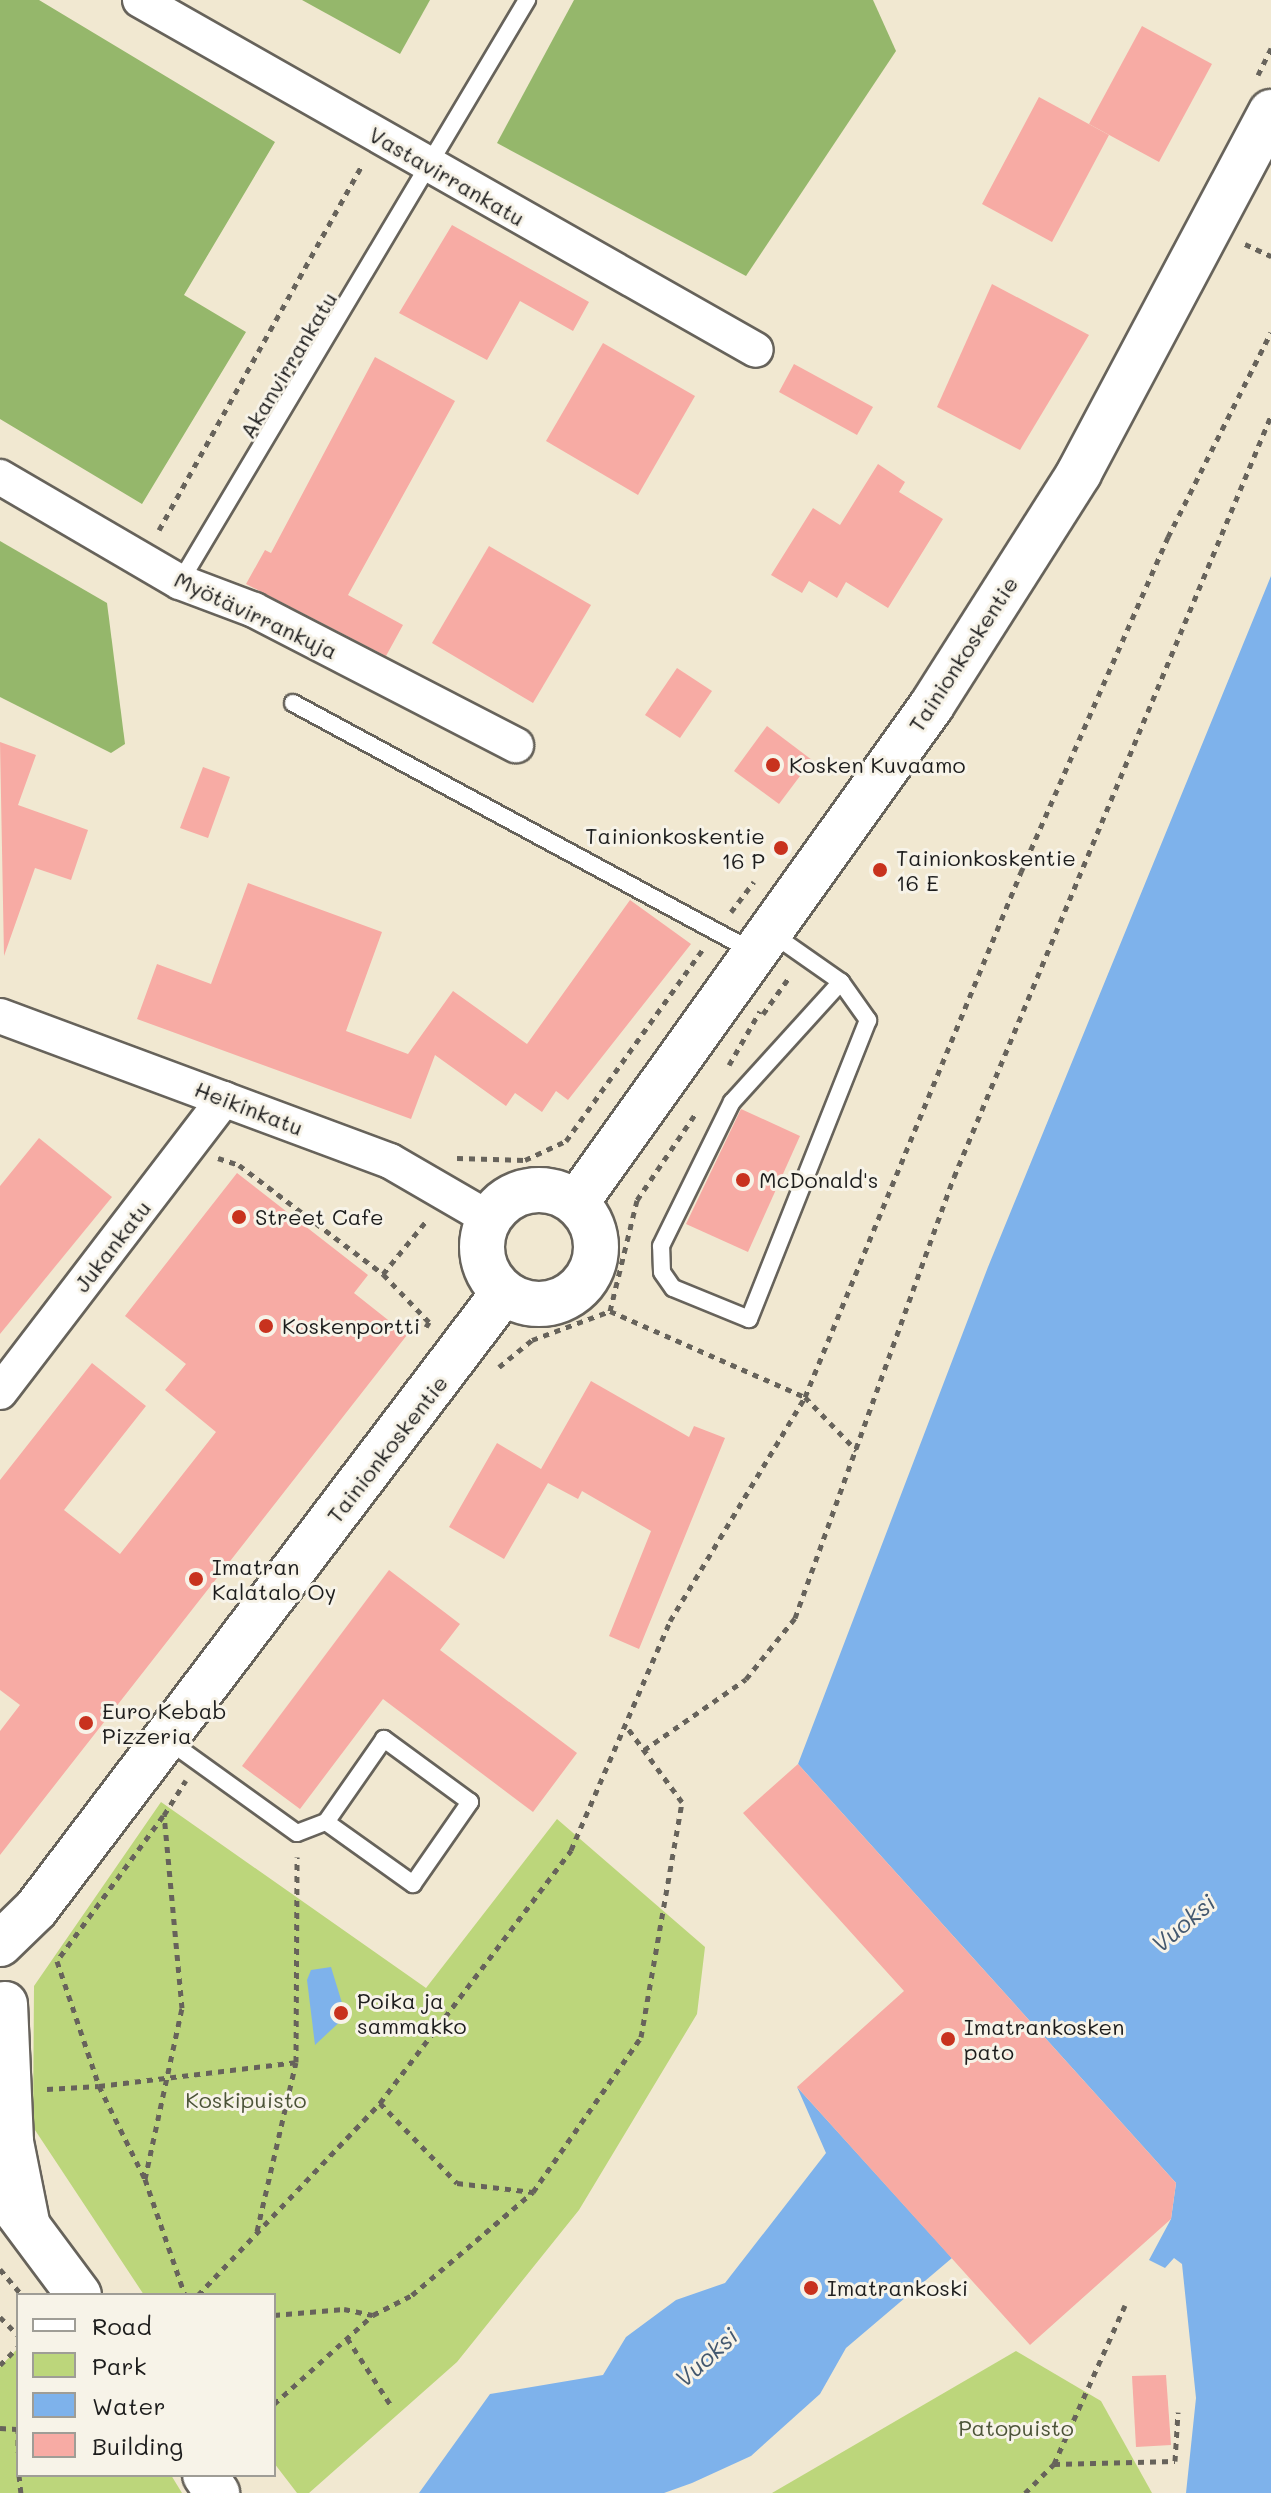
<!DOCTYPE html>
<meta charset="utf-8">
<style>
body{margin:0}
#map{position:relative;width:1271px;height:2493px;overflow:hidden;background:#f1e8d1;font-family:Mali,sans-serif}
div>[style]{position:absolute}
.green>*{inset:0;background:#bcd67b}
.forest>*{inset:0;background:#95b76b}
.water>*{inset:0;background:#7eb2eb}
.building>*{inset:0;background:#f7aba4}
.path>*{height:5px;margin-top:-2.5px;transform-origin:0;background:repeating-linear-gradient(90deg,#67635b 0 6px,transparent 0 12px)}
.roads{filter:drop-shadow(2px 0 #67635b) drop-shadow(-2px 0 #67635b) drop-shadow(0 2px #67635b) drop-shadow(0 -2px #67635b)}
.lane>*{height:16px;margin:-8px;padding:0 8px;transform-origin:8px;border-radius:8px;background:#fff}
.street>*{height:34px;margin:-17px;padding:0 17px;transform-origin:17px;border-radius:17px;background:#fff}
.secondary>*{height:44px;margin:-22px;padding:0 22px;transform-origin:22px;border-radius:22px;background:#fff}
.secondary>.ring{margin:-22px;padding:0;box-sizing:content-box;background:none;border:44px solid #fff;border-radius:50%}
.dots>*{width:22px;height:22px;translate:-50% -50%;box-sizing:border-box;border:4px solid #f7f3e8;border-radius:50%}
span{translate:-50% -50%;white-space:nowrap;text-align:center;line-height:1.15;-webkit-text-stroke:6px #f7f3e8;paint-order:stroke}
.street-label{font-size:22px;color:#1c1c1c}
.poi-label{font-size:22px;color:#1c1c1c}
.left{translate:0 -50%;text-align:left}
.right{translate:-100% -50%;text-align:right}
.park-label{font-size:22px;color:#4c5438}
.water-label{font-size:24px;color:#43586f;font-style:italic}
.legend{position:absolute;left:16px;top:2293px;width:260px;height:184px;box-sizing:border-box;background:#f7f3e8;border:2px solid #9f9d96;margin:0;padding:10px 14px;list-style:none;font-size:24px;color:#1c1c1c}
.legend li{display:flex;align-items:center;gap:16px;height:40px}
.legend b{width:40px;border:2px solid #9f9d96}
</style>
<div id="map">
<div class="green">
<div style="clip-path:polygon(161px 1802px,426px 1988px,557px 1819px,705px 1947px,697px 2014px,579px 2210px,457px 2362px,309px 2493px,297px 2493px,274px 2463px,274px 2295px,144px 2295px,33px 2127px,34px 1986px)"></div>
<div style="clip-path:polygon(18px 2348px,18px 2475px,171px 2475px,182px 2493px,0 2493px,0 2367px)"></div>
<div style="clip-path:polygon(1016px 2351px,1101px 2401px,1152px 2493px,772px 2493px)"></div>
</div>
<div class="forest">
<div style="clip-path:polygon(0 0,39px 0,275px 142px,184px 295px,246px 332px,142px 504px,0 419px)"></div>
<div style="clip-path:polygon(302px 0,430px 0,400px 54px)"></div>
<div style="clip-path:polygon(574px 0,873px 0,896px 51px,746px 276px,497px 143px)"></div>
<div style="clip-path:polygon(0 541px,107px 603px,125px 744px,111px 753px,0 697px)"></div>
</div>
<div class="water">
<div style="clip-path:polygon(1271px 576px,1271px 2493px,1186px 2493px,1196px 2398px,1182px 2264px,1174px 2258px,1165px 2268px,1149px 2260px,1171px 2219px,1176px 2183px,798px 1764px,988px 1267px)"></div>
<div style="clip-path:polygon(331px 1967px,346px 2016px,315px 2045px,307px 1980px,311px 1970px)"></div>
<div style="clip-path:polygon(797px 2087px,952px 2258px,846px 2348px,820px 2394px,751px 2456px,692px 2483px,664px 2493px,419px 2493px,490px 2394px,603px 2375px,626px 2337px,676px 2300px,725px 2283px,826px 2153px)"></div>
</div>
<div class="building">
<div style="clip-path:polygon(1142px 26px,1212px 64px,1159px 162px,1089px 124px)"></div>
<div style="clip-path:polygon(1039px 97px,1109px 135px,1052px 242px,982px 204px)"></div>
<div style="clip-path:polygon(452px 225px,589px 302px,573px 331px,520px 301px,487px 360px,399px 313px)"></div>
<div style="clip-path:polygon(992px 284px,1089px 335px,1020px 450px,937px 407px)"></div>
<div style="clip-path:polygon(603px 343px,695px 396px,638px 495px,546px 441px)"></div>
<div style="clip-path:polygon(375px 357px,455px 401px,348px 595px,403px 625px,386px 656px,246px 584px,265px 550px,271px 553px)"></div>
<div style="clip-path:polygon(794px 364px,873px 407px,857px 435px,779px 392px)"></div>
<div style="clip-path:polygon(878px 464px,905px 482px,899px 492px,943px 519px,888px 608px,846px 582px,837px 598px,809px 581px,802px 593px,771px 575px,813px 508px,840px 525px)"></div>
<div style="clip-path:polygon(489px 546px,591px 605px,533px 703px,432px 643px)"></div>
<div style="clip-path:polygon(677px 668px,712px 691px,680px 738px,645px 715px)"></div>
<div style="clip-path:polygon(767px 726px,812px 760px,779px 804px,734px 771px)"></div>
<div style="clip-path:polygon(0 742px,36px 755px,18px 805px,88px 830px,71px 880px,35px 868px,4px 956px)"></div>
<div style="clip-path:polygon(203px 767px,230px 777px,208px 838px,180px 828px)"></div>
<div style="clip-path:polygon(248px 883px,382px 932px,346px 1031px,408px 1054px,453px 991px,527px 1044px,630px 900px,691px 944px,568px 1100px,556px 1091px,542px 1112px,515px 1093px,506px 1106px,435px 1055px,411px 1119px,137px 1019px,157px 964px,211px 984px)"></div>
<div style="clip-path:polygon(741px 1109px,800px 1136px,748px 1252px,686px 1224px)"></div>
<div style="clip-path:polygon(39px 1138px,112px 1197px,0 1334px,0 1186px)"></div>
<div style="clip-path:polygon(237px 1173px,368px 1275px,354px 1293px,407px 1335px,0 1855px,0 1731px,20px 1705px,0 1690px,0 1480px,92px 1363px,146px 1406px,64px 1510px,120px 1554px,216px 1432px,165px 1390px,186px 1364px,125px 1316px)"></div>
<div style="clip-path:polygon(591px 1381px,689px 1437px,694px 1426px,725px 1438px,639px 1649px,609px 1636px,651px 1531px,582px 1491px,578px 1499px,548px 1483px,504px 1559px,449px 1527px,497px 1443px,541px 1469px)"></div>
<div style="clip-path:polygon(389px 1570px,460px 1624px,440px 1650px,577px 1753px,533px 1812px,383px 1699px,300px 1809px,242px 1766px)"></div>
<div style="clip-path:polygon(798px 1764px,1176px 2183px,1171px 2219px,1030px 2345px,797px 2087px,904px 1991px,743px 1813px)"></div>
<div style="clip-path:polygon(1166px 2375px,1171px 2445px,1136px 2447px,1132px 2376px)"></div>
</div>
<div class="path">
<div style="left:1258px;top:75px;width:30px;rotate:-64deg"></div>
<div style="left:1245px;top:244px;width:29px;rotate:25deg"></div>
<div style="left:159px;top:530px;width:418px;rotate:-60.9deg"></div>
<div style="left:731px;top:912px;width:38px;rotate:-53deg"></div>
<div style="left:763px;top:1014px;width:47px;rotate:-54.6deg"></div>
<div style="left:729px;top:1065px;width:62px;rotate:-60.1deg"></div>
<div style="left:218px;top:1158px;width:22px;rotate:18deg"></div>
<div style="left:239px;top:1165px;width:181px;rotate:37.1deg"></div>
<div style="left:457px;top:1158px;width:68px;rotate:1.7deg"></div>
<div style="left:525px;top:1160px;width:45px;rotate:-24.9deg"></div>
<div style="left:566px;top:1141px;width:236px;rotate:-54.5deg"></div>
<div style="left:610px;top:1311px;width:213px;rotate:23.8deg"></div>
<div style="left:805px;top:1397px;width:74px;rotate:46.1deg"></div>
<div style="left:426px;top:1327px;width:6px;rotate:-59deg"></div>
<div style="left:429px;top:1322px;width:66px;rotate:-133.8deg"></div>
<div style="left:383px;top:1274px;width:70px;rotate:-50.8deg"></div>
<div style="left:499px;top:1367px;width:43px;rotate:-39.3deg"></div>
<div style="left:532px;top:1340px;width:83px;rotate:-20.4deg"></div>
<div style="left:610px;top:1311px;width:114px;rotate:-76.3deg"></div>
<div style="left:637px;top:1200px;width:105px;rotate:-55.9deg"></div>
<div style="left:644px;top:1750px;width:124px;rotate:-34.8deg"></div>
<div style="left:746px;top:1679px;width:78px;rotate:-51.2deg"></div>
<div style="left:795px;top:1618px;width:469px;rotate:-70.2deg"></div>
<div style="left:954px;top:1177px;width:824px;rotate:-67.39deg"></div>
<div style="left:163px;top:1816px;width:180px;rotate:126.2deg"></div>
<div style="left:57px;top:1961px;width:132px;rotate:71.4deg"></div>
<div style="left:99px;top:2086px;width:198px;rotate:-6.9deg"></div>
<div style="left:47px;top:2089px;width:52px;rotate:-3.3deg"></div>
<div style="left:99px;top:2086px;width:104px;rotate:63.7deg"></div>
<div style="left:145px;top:2179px;width:123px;rotate:71deg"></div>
<div style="left:380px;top:2103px;width:111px;rotate:46.1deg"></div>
<div style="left:457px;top:2183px;width:76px;rotate:6.8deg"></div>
<div style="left:145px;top:2179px;width:175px;rotate:-77.8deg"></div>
<div style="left:182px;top:2008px;width:194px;rotate:-95.3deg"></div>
<div style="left:164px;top:1815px;width:41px;rotate:-57.8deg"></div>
<div style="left:257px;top:2231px;width:173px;rotate:-77deg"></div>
<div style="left:296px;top:2062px;width:205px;rotate:-89.7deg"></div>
<div style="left:0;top:2269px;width:34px;rotate:50deg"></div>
<div style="left:198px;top:2295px;width:265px;rotate:-46.5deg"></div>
<div style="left:380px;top:2103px;width:317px;rotate:-52.9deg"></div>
<div style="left:571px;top:1850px;width:249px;rotate:-66.6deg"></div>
<div style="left:670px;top:1621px;width:262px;rotate:-58.9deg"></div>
<div style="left:805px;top:1397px;width:568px;rotate:-67.64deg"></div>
<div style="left:1021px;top:872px;width:366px;rotate:-66.3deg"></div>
<div style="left:1168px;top:537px;width:229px;rotate:-63.3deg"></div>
<div style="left:274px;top:2315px;width:70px;rotate:-4.9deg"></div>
<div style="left:344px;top:2309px;width:29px;rotate:12deg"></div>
<div style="left:0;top:2317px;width:25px;rotate:45deg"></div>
<div style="left:347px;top:2338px;width:82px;rotate:56.9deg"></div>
<div style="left:0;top:2365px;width:25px;rotate:-45deg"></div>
<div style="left:274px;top:2404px;width:133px;rotate:-42deg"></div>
<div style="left:373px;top:2315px;width:44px;rotate:-27.1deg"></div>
<div style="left:412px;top:2295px;width:159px;rotate:-40.4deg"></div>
<div style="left:533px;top:2192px;width:189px;rotate:-55.1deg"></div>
<div style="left:641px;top:2037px;width:239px;rotate:-80.1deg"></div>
<div style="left:682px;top:1802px;width:93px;rotate:-126.3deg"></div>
<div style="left:0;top:2428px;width:17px;rotate:3deg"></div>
<div style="left:18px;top:2428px;width:24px;rotate:90deg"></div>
<div style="left:1054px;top:2464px;width:121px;rotate:-1.4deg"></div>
<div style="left:1175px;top:2461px;width:49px;rotate:-86.5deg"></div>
<div style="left:19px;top:2475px;width:18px;rotate:84deg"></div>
<div style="left:1025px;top:2493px;width:41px;rotate:-45deg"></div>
<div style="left:1054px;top:2464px;width:174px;rotate:-65.9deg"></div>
</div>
<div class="roads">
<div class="lane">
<div style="left:180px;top:582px;width:678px;rotate:-59.2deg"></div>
<div style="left:293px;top:703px;width:524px;rotate:28.37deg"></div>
<div style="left:774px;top:935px;width:82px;rotate:35deg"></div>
<div style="left:841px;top:982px;width:47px;rotate:54.6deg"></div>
<div style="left:868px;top:1020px;width:322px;rotate:111.7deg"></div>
<div style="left:749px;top:1319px;width:82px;rotate:-157.8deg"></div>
<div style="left:673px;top:1288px;width:19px;rotate:-125deg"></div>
<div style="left:662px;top:1272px;width:26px;rotate:-92deg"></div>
<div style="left:661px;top:1246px;width:161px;rotate:-63.8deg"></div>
<div style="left:732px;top:1102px;width:162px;rotate:-47.8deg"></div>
<div style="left:166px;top:1739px;width:161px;rotate:35.7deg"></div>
<div style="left:297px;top:1833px;width:31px;rotate:-21deg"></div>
<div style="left:326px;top:1822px;width:107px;rotate:35.5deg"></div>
<div style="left:413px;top:1884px;width:100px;rotate:-55.2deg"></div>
<div style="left:470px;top:1802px;width:107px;rotate:-143.8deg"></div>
<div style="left:384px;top:1739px;width:101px;rotate:124.9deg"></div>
</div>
<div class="street">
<div style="left:140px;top:0;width:708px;rotate:29.6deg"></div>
<div style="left:0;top:477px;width:208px;rotate:30.3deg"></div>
<div style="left:180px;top:582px;width:79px;rotate:20.7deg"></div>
<div style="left:254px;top:610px;width:295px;rotate:27.3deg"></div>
<div style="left:0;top:1016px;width:416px;rotate:20.4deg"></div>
<div style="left:390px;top:1161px;width:116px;rotate:30.1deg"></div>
<div style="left:0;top:1392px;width:369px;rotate:-52.6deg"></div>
</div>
<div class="secondary">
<div class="ring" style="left:482px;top:1190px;width:70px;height:70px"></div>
<div style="left:576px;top:1203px;width:612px;rotate:-54.44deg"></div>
<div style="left:932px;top:705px;width:275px;rotate:-57.6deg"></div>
<div style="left:1079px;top:473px;width:409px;rotate:-62deg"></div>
<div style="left:0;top:1944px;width:50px;rotate:-44.2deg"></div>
<div style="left:36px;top:1909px;width:774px;rotate:-52.82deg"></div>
<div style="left:5px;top:2004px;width:138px;rotate:87.5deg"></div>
<div style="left:11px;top:2142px;width:82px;rotate:78.7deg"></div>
<div style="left:9px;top:2201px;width:117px;rotate:53.3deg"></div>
<div style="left:205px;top:2475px;width:22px;rotate:56deg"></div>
</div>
</div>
<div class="dots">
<div style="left:773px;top:765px;background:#c8321e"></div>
<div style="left:781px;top:848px;background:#c8321e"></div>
<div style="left:880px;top:870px;background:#c8321e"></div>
<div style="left:743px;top:1180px;background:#c8321e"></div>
<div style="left:239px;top:1217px;background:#c8321e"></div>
<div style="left:266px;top:1326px;background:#c8321e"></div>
<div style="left:196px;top:1579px;background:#c8321e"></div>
<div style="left:86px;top:1723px;background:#c8321e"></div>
<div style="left:341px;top:2013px;background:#c8321e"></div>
<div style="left:948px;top:2039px;background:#c8321e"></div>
<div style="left:811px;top:2288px;background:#c8321e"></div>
</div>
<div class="street-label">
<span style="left:447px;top:176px;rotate:30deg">Vastavirrankatu</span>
<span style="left:288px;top:365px;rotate:-59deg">Akanvirrankatu</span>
<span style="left:256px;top:615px;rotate:25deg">Myötävirrankuja</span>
<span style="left:963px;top:654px;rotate:-57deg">Tainionkoskentie</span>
<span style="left:249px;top:1108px;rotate:21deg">Heikinkatu</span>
<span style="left:112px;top:1246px;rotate:-52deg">Jukankatu</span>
<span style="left:387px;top:1449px;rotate:-52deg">Tainionkoskentie</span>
</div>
<div class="poi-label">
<span class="left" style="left:789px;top:765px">Kosken Kuvaamo</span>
<span class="right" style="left:765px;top:848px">Tainionkoskentie<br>16 P</span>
<span class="left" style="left:896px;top:870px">Tainionkoskentie<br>16 E</span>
<span class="left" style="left:759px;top:1180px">McDonald's</span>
<span class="left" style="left:255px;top:1217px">Street Cafe</span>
<span class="left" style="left:282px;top:1326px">Koskenportti</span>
<span class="left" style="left:212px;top:1579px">Imatran<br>Kalatalo Oy</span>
<span class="left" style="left:102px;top:1723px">Euro Kebab<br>Pizzeria</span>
<span class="left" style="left:357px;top:2013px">Poika ja<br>sammakko</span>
<span class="left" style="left:964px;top:2039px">Imatrankosken<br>pato</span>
<span class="left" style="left:827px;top:2288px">Imatrankoski</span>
</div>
<div class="park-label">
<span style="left:246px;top:2100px">Koskipuisto</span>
<span style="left:1016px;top:2428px">Patopuisto</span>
</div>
<div class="water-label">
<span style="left:1183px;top:1923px;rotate:-40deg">Vuoksi</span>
<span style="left:706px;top:2357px;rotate:-42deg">Vuoksi</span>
</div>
<ul class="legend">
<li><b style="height:10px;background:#fff"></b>Road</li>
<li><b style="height:22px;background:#bcd67b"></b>Park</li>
<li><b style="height:22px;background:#7eb2eb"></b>Water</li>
<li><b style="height:22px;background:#f7aba4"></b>Building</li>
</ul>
</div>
